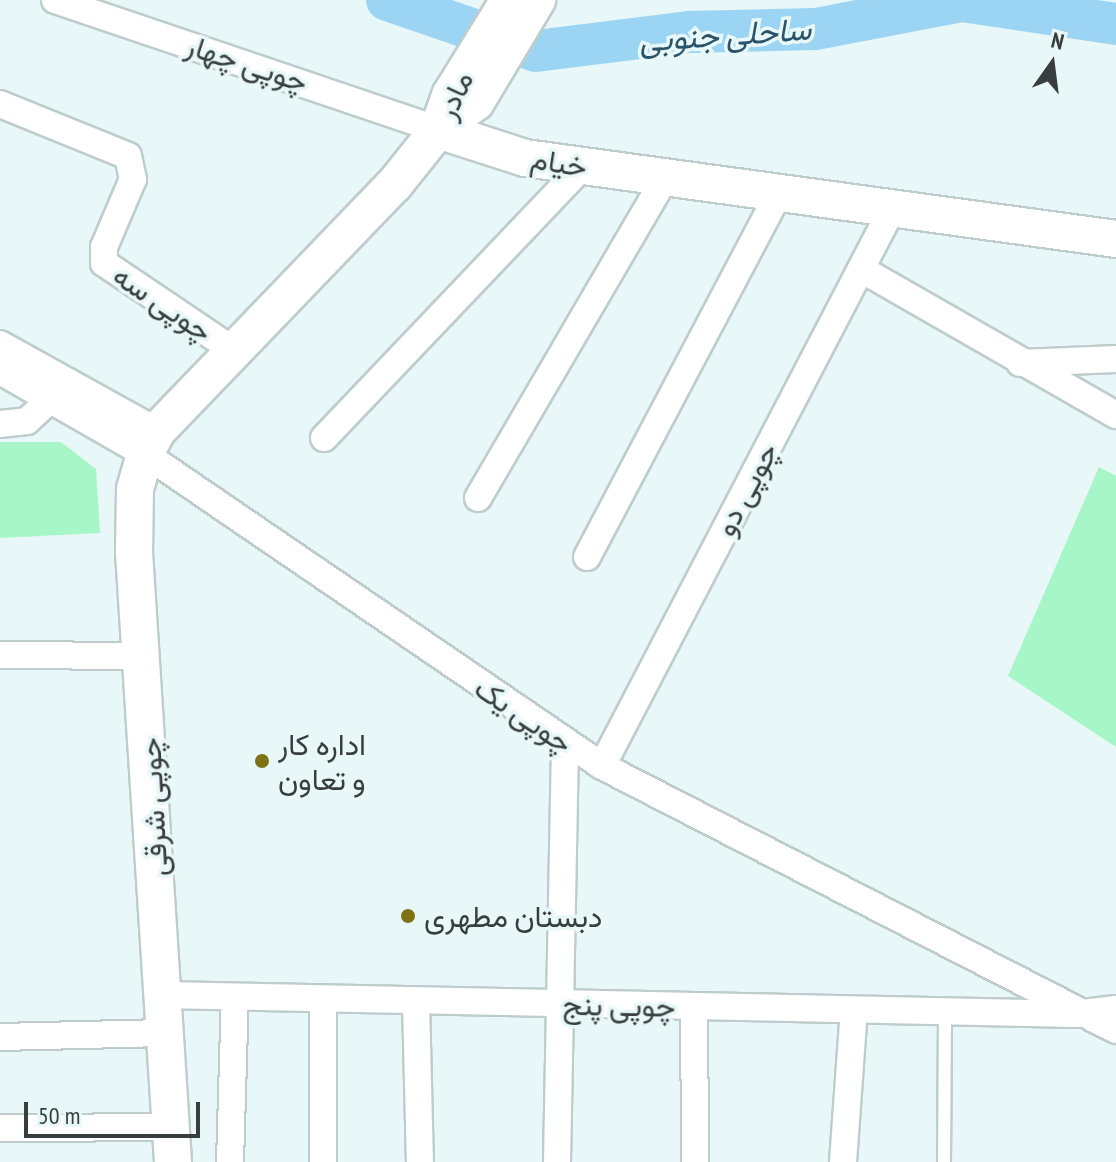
<!DOCTYPE html>
<meta charset="utf-8">
<style>
body{margin:0}
#map{position:relative;width:1116px;height:1162px;overflow:hidden;background:#e8f7f7;font-family:"PT Sans Narrow",Vazirmatn,sans-serif}
div>[style]{position:absolute}
.green>*{inset:0;background:#a7f6c8}
.river>*{height:42px;margin:-21px;padding:0 21px;transform-origin:21px;border-radius:21px;background:#9cd5f3}
.roads{filter:drop-shadow(2px 0 #becdcc) drop-shadow(-2px 0 #becdcc) drop-shadow(0 2px #becdcc) drop-shadow(0 -2px #becdcc)}
.lane>*{height:12px;margin:-6px;padding:0 6px;transform-origin:6px;border-radius:6px;background:#fff}
.street>*{height:26px;margin:-13px;padding:0 13px;transform-origin:13px;border-radius:13px;background:#fff}
.secondary>*{height:36px;margin:-18px;padding:0 18px;transform-origin:18px;border-radius:18px;background:#fff}
.dots>*{width:22px;height:22px;translate:-50% -50%;box-sizing:border-box;border:4px solid #e8f7f7;border-radius:50%}
span{translate:-50% -50%;white-space:nowrap;text-align:center;line-height:1.15;-webkit-text-stroke:7px #e8f7f7;paint-order:stroke}
.street-label{font-size:30px;color:#383e3e}
.poi-label{font-size:30px;color:#383e3e}
.left{translate:0 -50%;text-align:left}
.water-label{font-size:32px;color:#29546a;font-style:italic}
.north{position:absolute;left:1012px;top:24px;width:80px;height:80px;-webkit-text-stroke:6px #e8f7f7;paint-order:stroke;rotate:14deg;font-size:22px;font-weight:700;line-height:32px;text-align:center;color:#383e3e}
.north::after{content:'';display:block;margin:auto;width:28px;height:36px;background:#383e3e;clip-path:polygon(50% 0,100% 100%,50% 72%,0 100%)}
.scale{position:absolute;left:24px;top:1102px;width:176px;height:36px;box-sizing:border-box;border:4px solid #383e3e;border-top:0;padding-left:10px;font-size:24px;line-height:28px;white-space:nowrap;color:#383e3e;-webkit-text-stroke:6px #e8f7f7;paint-order:stroke}
</style>
<div id="map">
<div class="green">
<div style="clip-path:polygon(0 442px,61px 442px,96px 469px,100px 533px,0 538px)"></div>
<div style="clip-path:polygon(1099px 467px,1116px 476px,1116px 747px,1008px 676px)"></div>
</div>
<div class="river">
<div style="left:387px;top:0;width:157px;rotate:18.9deg"></div>
<div style="left:536px;top:51px;width:154px;rotate:-7.1deg"></div>
<div style="left:689px;top:32px;width:127px;rotate:-1.4deg"></div>
<div style="left:816px;top:29px;width:149px;rotate:-10.9deg"></div>
<div style="left:962px;top:1px;width:156px;rotate:8.5deg"></div>
</div>
<div class="roads">
<div class="lane">
<div style="left:944px;top:1162px;width:150px;rotate:-89.6deg"></div>
</div>
<div class="street">
<div style="left:55px;top:0;width:404px;rotate:18.7deg"></div>
<div style="left:0;top:104px;width:138px;rotate:22.1deg"></div>
<div style="left:128px;top:156px;width:24px;rotate:78deg"></div>
<div style="left:133px;top:179px;width:74px;rotate:113.1deg"></div>
<div style="left:104px;top:247px;width:16px;rotate:90deg"></div>
<div style="left:104px;top:263px;width:156px;rotate:34deg"></div>
<div style="left:861px;top:269px;width:294px;rotate:29.8deg"></div>
<div style="left:0;top:344px;width:179px;rotate:29deg"></div>
<div style="left:1020px;top:363px;width:96px;rotate:-2.4deg"></div>
<div style="left:0;top:371px;width:167px;rotate:29.8deg"></div>
<div style="left:145px;top:454px;width:553px;rotate:34.32deg"></div>
<div style="left:602px;top:766px;width:578px;rotate:27.19deg"></div>
<div style="left:0;top:424px;width:27px;rotate:-6deg"></div>
<div style="left:27px;top:421px;width:33px;rotate:-43deg"></div>
<div style="left:324px;top:438px;width:376px;rotate:-46.4deg"></div>
<div style="left:478px;top:498px;width:368px;rotate:-59.7deg"></div>
<div style="left:587px;top:557px;width:408px;rotate:-62.2deg"></div>
<div style="left:0;top:655px;width:145px;rotate:0.4deg"></div>
<div style="left:602px;top:766px;width:624px;rotate:-62.49deg"></div>
<div style="left:164px;top:995px;width:911px;rotate:1.19deg"></div>
<div style="left:1075px;top:1014px;width:41px;rotate:-7deg"></div>
<div style="left:323px;top:999px;width:163px;rotate:90deg"></div>
<div style="left:416px;top:1001px;width:161px;rotate:88.6deg"></div>
<div style="left:694px;top:1006px;width:156px;rotate:89.6deg"></div>
<div style="left:0;top:1037px;width:166px;rotate:-1.4deg"></div>
<div style="left:0;top:1128px;width:171px;rotate:-0.3deg"></div>
<div style="left:230px;top:1162px;width:165px;rotate:-88.3deg"></div>
<div style="left:557px;top:1162px;width:418px;rotate:-88.9deg"></div>
<div style="left:843px;top:1162px;width:152px;rotate:-85.9deg"></div>
</div>
<div class="secondary">
<div style="left:438px;top:129px;width:37px;rotate:-70deg"></div>
<div style="left:451px;top:94px;width:110px;rotate:-58.3deg"></div>
<div style="left:438px;top:130px;width:91px;rotate:17.8deg"></div>
<div style="left:525px;top:158px;width:597px;rotate:7.8deg"></div>
<div style="left:173px;top:1162px;width:610px;rotate:-93.66deg"></div>
<div style="left:134px;top:553px;width:64px;rotate:-89.1deg"></div>
<div style="left:135px;top:489px;width:36px;rotate:-74deg"></div>
<div style="left:145px;top:454px;width:26px;rotate:-62deg"></div>
<div style="left:157px;top:431px;width:342px;rotate:-46.1deg"></div>
<div style="left:394px;top:185px;width:70px;rotate:-51.3deg"></div>
<div style="left:438px;top:130px;width:47px;rotate:-36.4deg"></div>
<div style="left:476px;top:102px;width:119px;rotate:-59.1deg"></div>
</div>
</div>
<div class="dots">
<div style="left:262px;top:761px;background:#7d7315"></div>
<div style="left:408px;top:916px;background:#7d7315"></div>
</div>
<div class="street-label">
<span style="left:247px;top:63px;rotate:18deg">چوپی چهار</span>
<span style="left:454px;top:95px;rotate:-65deg">مادر</span>
<span style="left:559px;top:162px;rotate:9deg">خیام</span>
<span style="left:163px;top:303px;rotate:34deg">چوپی سه</span>
<span style="left:746px;top:489px;rotate:-62deg">چوپی دو</span>
<span style="left:524px;top:715px;rotate:34deg">چوپی یک</span>
<span style="left:153px;top:807px;rotate:-93deg">چوپی شرقی</span>
<span style="left:619px;top:1005px;rotate:1deg">چوپی پنج</span>
</div>
<div class="poi-label">
<span class="left" style="left:278px;top:761px">اداره کار<br>و تعاون</span>
<span class="left" style="left:424px;top:916px">دبستان مطهری</span>
</div>
<div class="water-label">
<span style="left:725px;top:34px;rotate:-4deg">ساحلی جنوبی</span>
</div>
<div class="north">N</div>
<div class="scale">50 m</div>
</div>
